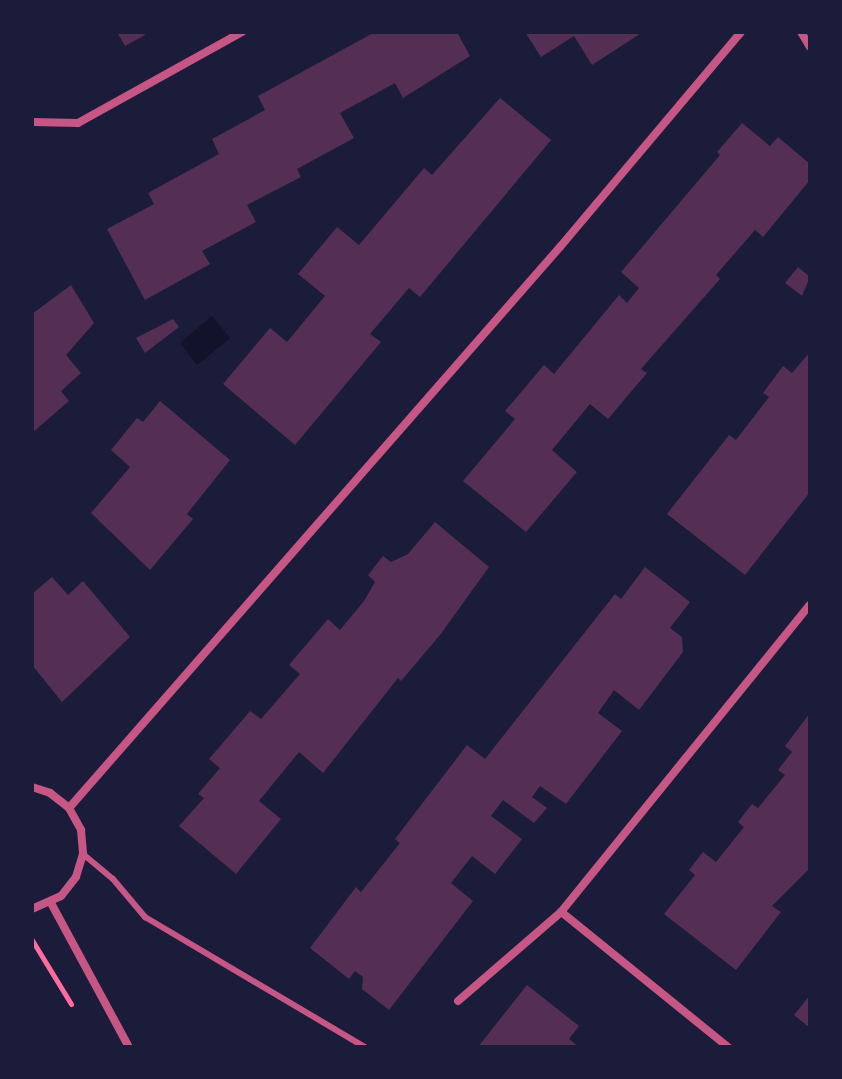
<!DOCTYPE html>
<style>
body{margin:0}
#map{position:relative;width:842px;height:1079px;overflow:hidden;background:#1b1b3a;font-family:"Archivo Narrow",sans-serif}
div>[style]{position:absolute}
.water>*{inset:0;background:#12122b}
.building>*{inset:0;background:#542f53}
.path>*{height:5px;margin:-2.5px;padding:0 2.5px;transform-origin:2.5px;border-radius:2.5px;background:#ff6b9d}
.service>*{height:6px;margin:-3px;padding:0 3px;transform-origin:3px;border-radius:3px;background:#c65784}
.minor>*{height:8px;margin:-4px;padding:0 4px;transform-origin:4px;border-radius:4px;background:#c65784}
span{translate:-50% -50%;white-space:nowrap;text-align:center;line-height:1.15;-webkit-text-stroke:6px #1b1b3a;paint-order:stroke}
.frame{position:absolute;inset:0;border:34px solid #1b1b3a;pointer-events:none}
</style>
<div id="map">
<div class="water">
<div style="clip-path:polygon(212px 316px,230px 338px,197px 365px,180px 343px)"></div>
</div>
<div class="building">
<div style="clip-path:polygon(117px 32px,143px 32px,145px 35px,125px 46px)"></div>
<div style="clip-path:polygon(375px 32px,457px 32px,470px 56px,403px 98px,395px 83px,340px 113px,354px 138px,297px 169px,301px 177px,247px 205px,256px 222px,202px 251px,210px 264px,145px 300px,107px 229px,154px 204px,148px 193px,219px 154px,212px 139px,265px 110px,258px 96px)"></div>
<div style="clip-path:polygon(525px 32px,643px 32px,592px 65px,574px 36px,541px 57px)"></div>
<div style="clip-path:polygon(500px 98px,551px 140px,420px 297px,409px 288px,370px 334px,381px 342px,295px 445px,223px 384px,270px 328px,287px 342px,325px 296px,298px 274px,337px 227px,359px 245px,424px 168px,432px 175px)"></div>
<div style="clip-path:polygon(742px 123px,770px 146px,778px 137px,810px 164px,810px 180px,763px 237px,755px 230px,716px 275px,720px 279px,641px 369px,647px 373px,608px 419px,590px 404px,552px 450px,577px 472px,526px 532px,463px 481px,515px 419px,505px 411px,544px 365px,554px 374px,619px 295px,627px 303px,639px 288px,621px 272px,720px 155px,717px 152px)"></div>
<div style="clip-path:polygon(798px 267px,810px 277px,802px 296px,785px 283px)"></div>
<div style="clip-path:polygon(71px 285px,94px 323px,66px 355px,81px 373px,61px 391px,69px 401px,32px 433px,32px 314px)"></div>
<div style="clip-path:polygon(173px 319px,179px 327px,145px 353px,136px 338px)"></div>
<div style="clip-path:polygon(810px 352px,810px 492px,745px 575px,667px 514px,729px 435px,736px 440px,769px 397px,763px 393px,783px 366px,792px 373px)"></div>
<div style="clip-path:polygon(160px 401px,230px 460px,187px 514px,193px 519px,150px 570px,91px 513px,130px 467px,111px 450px,137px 418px,143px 422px)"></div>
<div style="clip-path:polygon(435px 522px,489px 567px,440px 635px,401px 681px,398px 678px,323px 773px,299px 752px,259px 801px,281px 819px,236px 874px,179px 826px,204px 798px,198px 794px,220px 768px,209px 759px,250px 711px,261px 719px,300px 674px,289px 665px,328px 619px,340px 630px,364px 601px,375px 582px,368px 575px,383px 556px,391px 562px,408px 554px)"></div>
<div style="clip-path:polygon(645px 567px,690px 602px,670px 628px,682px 637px,683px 652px,639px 710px,614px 690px,598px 713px,622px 731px,566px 804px,540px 786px,532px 797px,547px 808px,534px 823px,503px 800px,491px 816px,522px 839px,495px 874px,472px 856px,451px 883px,473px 901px,389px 1010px,362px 989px,363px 977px,355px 971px,349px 979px,310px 948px,356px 887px,361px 892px,400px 843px,395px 839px,467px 745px,485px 759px,615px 594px,621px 599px)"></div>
<div style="clip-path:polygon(52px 577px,68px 595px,83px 581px,130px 637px,62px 702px,32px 665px,32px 594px)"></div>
<div style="clip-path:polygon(810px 713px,810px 868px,772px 906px,781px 912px,736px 970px,664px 914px,695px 875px,689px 870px,703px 852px,716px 862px,744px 827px,738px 822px,752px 804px,758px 808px,785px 775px,778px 770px,792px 752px,785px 746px)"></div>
<div style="clip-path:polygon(527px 985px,579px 1026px,569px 1039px,579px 1047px,478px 1047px)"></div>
<div style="clip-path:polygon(810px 995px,810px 1028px,794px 1015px)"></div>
</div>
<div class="path">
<div style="left:32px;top:940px;width:75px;rotate:58.6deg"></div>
</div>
<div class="service">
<div style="left:83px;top:854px;width:39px;rotate:40deg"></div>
<div style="left:113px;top:879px;width:50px;rotate:49.9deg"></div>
<div style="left:145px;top:917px;width:256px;rotate:30.6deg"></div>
</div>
<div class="minor">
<div style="left:801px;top:32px;width:17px;rotate:59deg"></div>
<div style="left:32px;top:122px;width:46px;rotate:1.2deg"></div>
<div style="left:78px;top:123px;width:188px;rotate:-29deg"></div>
<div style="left:32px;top:787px;width:19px;rotate:18deg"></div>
<div style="left:50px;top:793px;width:24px;rotate:38deg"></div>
<div style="left:69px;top:808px;width:25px;rotate:61deg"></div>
<div style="left:81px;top:830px;width:24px;rotate:85deg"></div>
<div style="left:83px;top:854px;width:24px;rotate:107deg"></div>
<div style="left:76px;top:877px;width:24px;rotate:128deg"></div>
<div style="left:61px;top:896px;width:32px;rotate:156deg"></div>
<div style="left:69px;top:808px;width:746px;rotate:-48.81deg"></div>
<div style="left:560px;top:247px;width:281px;rotate:-49.9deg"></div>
<div style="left:51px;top:903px;width:164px;rotate:61.6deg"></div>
<div style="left:458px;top:1001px;width:136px;rotate:-40.8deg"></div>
<div style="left:728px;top:1047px;width:215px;rotate:-141deg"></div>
<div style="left:561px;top:912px;width:395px;rotate:-51deg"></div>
</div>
<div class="frame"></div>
</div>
